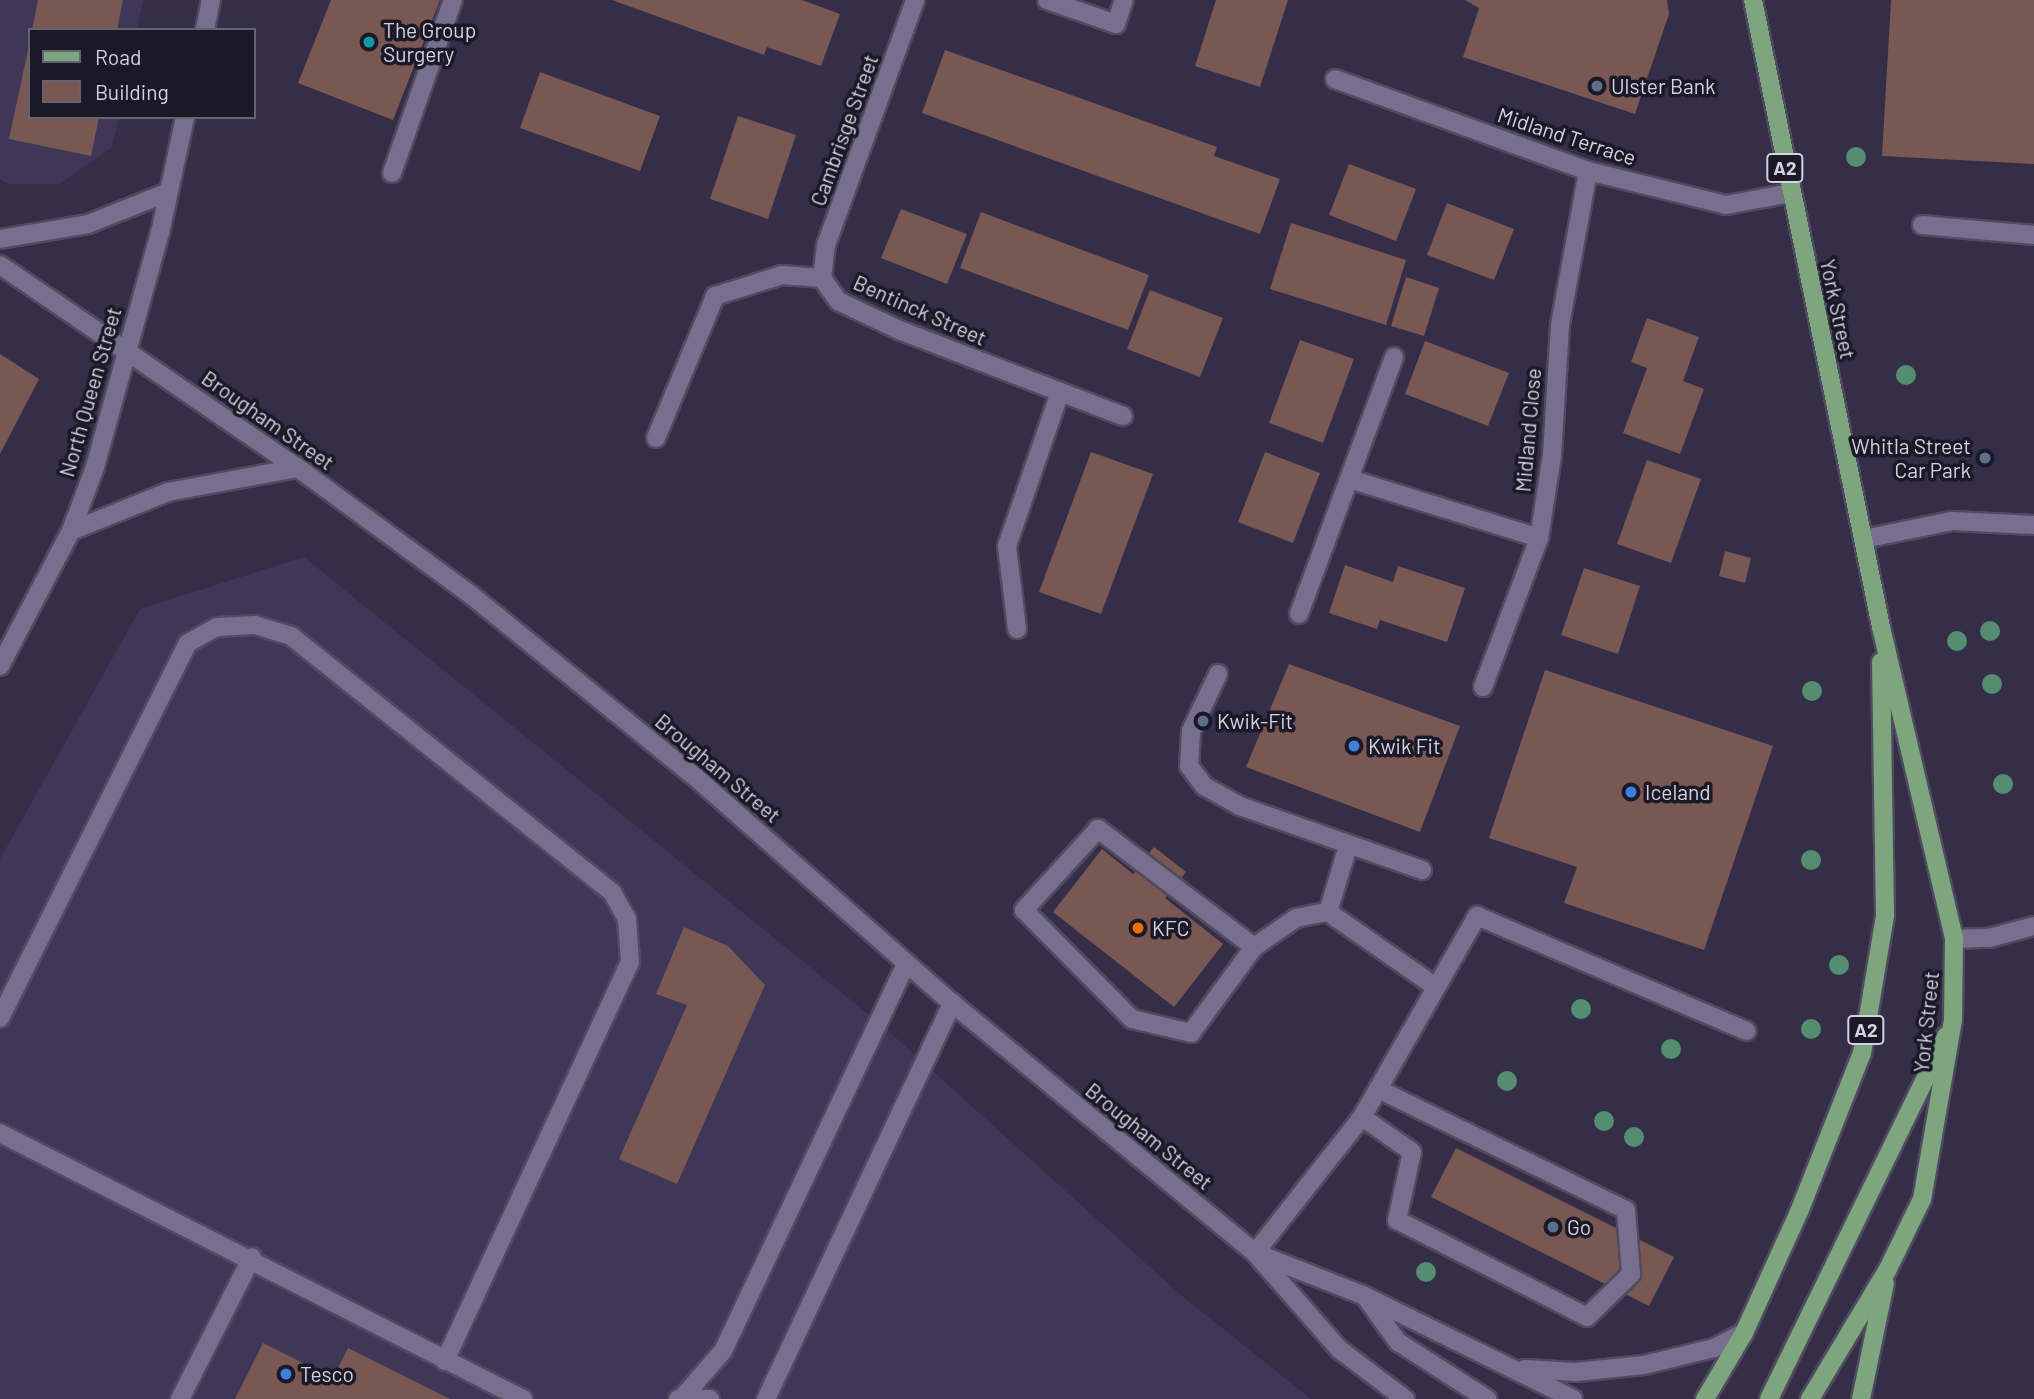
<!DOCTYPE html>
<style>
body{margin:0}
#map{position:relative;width:2034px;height:1399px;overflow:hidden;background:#342e48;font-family:Barlow,sans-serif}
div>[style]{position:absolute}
.built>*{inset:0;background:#3e3757}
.building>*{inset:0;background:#795752}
.roads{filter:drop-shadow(2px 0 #504b60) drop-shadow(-2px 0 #504b60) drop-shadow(0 2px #504b60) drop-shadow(0 -2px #504b60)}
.service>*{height:18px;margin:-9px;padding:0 9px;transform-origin:9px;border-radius:9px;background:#76708e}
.minor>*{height:18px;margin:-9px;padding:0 9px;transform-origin:9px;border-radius:9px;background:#76708e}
.tertiary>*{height:18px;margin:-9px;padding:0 9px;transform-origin:9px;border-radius:9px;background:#76708e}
.secondary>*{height:18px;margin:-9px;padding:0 9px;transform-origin:9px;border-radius:9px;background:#76708e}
.primary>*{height:18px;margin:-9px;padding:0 9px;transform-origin:9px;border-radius:9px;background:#7da57e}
.trees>*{width:20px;height:20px;margin:-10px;border-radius:50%;background:#548d6f}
.dots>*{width:19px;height:19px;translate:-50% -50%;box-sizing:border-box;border:4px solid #1b1925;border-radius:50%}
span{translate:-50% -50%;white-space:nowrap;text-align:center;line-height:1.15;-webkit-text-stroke:7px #1b1925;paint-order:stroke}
.shield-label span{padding:2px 5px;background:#1b1925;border:2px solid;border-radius:5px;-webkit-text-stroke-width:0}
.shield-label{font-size:19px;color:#d4d2e2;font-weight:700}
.poi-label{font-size:21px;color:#d4d2e2}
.left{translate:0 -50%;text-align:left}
.right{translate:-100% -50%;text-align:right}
.street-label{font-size:21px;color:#d4d2e2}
.legend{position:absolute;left:28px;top:28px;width:228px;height:91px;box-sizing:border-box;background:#1b1925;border:2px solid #656371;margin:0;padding:9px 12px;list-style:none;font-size:21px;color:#d4d2e2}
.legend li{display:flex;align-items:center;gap:14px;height:35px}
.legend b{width:35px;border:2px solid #656371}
</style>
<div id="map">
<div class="built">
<div style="clip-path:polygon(0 0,143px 0,137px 30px,30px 30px,30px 117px,119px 117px,112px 147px,60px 184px,8px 184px,0 179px)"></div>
<div style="clip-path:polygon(304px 557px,884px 1027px,1182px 1296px,1311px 1399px,0 1399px,0 859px,140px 609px)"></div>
</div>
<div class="building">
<div style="clip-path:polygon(38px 0,123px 0,117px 30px,32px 30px)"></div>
<div style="clip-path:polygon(331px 0,440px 0,393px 120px,298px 83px)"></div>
<div style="clip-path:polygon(612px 0,802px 0,840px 14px,821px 66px,767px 47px,764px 55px)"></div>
<div style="clip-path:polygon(1216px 0,1288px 0,1260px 87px,1195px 66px)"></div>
<div style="clip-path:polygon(1465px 0,1667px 0,1669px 14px,1635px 114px,1463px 57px,1479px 8px)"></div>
<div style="clip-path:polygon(1891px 0,2034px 0,2034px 164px,1882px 156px)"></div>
<div style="clip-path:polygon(29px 45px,30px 117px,99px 117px,91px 156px,9px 139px)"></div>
<div style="clip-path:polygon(945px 50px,1217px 147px,1214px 156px,1280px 179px,1260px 234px,922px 113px)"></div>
<div style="clip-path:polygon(540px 72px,660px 116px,640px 171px,520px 128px)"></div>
<div style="clip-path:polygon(738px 116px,796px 135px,768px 219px,710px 199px)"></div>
<div style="clip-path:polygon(1349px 164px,1416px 189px,1396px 241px,1329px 215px)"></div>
<div style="clip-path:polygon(1447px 203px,1514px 229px,1494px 280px,1427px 255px)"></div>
<div style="clip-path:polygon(901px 209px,967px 234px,947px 284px,881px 258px)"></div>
<div style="clip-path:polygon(981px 212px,1149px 275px,1128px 330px,960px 268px)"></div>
<div style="clip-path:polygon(1291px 223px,1406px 260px,1386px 325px,1270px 289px)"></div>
<div style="clip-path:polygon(1406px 277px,1439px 288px,1424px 336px,1391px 326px)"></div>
<div style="clip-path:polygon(1150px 290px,1223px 318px,1200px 377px,1127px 349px)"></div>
<div style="clip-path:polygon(1647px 318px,1699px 337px,1683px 381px,1704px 389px,1680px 454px,1623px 433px,1647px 368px,1631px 362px)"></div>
<div style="clip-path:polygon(1300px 340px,1354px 359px,1323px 443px,1269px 423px)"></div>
<div style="clip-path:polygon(1425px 341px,1509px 373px,1488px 426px,1405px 394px)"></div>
<div style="clip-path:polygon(0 354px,39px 379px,0 454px)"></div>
<div style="clip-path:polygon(1091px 452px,1153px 474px,1101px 614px,1039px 592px)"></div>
<div style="clip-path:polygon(1265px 452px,1320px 473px,1293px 543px,1238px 522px)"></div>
<div style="clip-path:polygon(1647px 460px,1701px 479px,1671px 563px,1617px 544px)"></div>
<div style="clip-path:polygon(1725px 551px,1751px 558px,1745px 583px,1719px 576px)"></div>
<div style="clip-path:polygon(1345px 565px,1393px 582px,1398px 566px,1465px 588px,1447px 642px,1380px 620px,1377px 629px,1329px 613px)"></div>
<div style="clip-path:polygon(1584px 568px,1640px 586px,1618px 654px,1561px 635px)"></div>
<div style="clip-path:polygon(1289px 664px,1460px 726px,1420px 832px,1246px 767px)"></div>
<div style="clip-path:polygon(1545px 670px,1773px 746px,1704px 950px,1564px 903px,1577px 867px,1489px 838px)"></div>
<div style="clip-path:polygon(1154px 847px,1186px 872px,1165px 898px,1223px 944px,1174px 1007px,1053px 912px,1102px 849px,1133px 874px)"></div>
<div style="clip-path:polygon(684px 927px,728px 946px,765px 985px,677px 1184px,619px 1159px,687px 1005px,656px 994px)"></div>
<div style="clip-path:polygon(1456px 1148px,1674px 1257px,1649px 1306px,1431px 1197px)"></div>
<div style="clip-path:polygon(263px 1343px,333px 1378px,348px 1348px,450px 1399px,235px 1399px)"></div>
</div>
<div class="roads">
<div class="service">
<div style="left:1922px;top:225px;width:112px;rotate:5.1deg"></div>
<div style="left:1864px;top:539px;width:90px;rotate:-11.6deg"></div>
<div style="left:1952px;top:521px;width:82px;rotate:2.8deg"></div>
<div style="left:1218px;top:674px;width:63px;rotate:115.3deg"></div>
<div style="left:1191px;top:731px;width:35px;rotate:93deg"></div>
<div style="left:1189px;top:766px;width:25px;rotate:53deg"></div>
<div style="left:1204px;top:786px;width:41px;rotate:29.1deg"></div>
<div style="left:1240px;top:806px;width:193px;rotate:19.4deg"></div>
<div style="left:1328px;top:912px;width:69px;rotate:-73.1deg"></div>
<div style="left:1954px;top:939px;width:35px;rotate:-2deg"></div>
<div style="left:1989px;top:938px;width:47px;rotate:-14.9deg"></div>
<div style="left:1254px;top:947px;width:196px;rotate:-142.9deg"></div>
<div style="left:1098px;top:829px;width:110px;rotate:132.4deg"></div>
<div style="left:1024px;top:910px;width:153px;rotate:45.3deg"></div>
<div style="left:1132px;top:1019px;width:61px;rotate:13.3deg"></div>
<div style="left:1191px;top:1033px;width:107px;rotate:-53.8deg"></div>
<div style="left:1254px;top:947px;width:51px;rotate:-34.6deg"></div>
<div style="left:1296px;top:918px;width:33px;rotate:-11deg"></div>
<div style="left:1328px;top:912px;width:131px;rotate:34.8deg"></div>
<div style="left:0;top:1018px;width:419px;rotate:-63.4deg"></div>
<div style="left:188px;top:643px;width:33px;rotate:-29deg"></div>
<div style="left:217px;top:627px;width:38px;rotate:-3deg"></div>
<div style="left:255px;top:625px;width:38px;rotate:17deg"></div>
<div style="left:291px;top:636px;width:411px;rotate:38.6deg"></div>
<div style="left:612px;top:892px;width:31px;rotate:61deg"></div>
<div style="left:627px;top:919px;width:43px;rotate:86deg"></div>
<div style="left:630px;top:962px;width:440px;rotate:114.9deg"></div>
<div style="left:1362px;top:1117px;width:61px;rotate:35deg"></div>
<div style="left:1412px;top:1152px;width:70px;rotate:102.4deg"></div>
<div style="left:1397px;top:1220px;width:213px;rotate:27deg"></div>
<div style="left:1587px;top:1317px;width:62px;rotate:-44.3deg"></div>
<div style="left:1631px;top:1274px;width:64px;rotate:-94.5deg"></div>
<div style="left:1626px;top:1210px;width:276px;rotate:-154deg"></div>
<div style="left:0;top:1133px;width:587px;rotate:26.96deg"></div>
<div style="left:1255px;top:1253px;width:173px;rotate:-51.8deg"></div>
<div style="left:1362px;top:1117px;width:232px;rotate:-60.2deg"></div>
<div style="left:1477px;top:916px;width:293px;rotate:23.1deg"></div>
<div style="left:682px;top:1398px;width:62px;rotate:-48.9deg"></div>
<div style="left:723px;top:1351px;width:429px;rotate:-64.7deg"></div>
<div style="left:180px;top:1399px;width:159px;rotate:-63.1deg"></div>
<div style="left:678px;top:1399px;width:32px"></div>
<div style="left:766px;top:1399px;width:438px;rotate:-64.8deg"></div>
</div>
<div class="minor">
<div style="left:1047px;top:0;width:73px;rotate:19.2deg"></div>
<div style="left:1116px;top:24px;width:25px;rotate:-72deg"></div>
<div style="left:1335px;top:79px;width:269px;rotate:20deg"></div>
<div style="left:1588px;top:171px;width:142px;rotate:13.8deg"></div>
<div style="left:1726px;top:205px;width:65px;rotate:-10.6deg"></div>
<div style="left:392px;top:173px;width:183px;rotate:-70.6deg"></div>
<div style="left:822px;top:278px;width:33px;rotate:-83deg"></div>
<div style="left:826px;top:245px;width:261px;rotate:-70deg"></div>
<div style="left:656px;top:438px;width:154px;rotate:-67.4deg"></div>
<div style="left:715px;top:296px;width:70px;rotate:-17.4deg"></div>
<div style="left:782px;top:275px;width:40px;rotate:4.3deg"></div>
<div style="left:822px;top:278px;width:28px;rotate:55deg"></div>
<div style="left:838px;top:301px;width:68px;rotate:25.4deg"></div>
<div style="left:899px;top:330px;width:240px;rotate:21deg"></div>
<div style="left:1353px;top:480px;width:195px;rotate:17.3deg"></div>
<div style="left:1299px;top:614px;width:274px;rotate:-69.7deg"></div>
<div style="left:1017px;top:629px;width:84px;rotate:-96.9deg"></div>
<div style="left:1007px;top:546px;width:163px;rotate:-71deg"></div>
<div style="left:1483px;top:687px;width:159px;rotate:-69.4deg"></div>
<div style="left:1539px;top:538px;width:83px;rotate:-81deg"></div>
<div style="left:1552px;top:456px;width:131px;rotate:-86.5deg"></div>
<div style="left:1560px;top:325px;width:157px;rotate:-79.7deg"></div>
</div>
<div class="tertiary">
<div style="left:0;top:239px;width:89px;rotate:-9.7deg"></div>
<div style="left:88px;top:224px;width:87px;rotate:-21.6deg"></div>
<div style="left:0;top:265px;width:361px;rotate:34.3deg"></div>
<div style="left:298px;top:468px;width:215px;rotate:36.3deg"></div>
<div style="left:471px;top:595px;width:296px;rotate:39.1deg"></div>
<div style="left:701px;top:782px;width:334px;rotate:41.4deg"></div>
<div style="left:952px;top:1003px;width:393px;rotate:39.5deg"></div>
<div style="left:1255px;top:1253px;width:128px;rotate:48.8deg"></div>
<div style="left:1339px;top:1349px;width:83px;rotate:37.1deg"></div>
<div style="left:71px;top:531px;width:105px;rotate:-21.9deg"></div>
<div style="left:168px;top:492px;width:132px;rotate:-10.5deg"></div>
<div style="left:1258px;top:1254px;width:115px;rotate:21.4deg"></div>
<div style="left:1365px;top:1296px;width:232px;rotate:26.3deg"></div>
<div style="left:1367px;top:1299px;width:53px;rotate:54.2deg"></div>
<div style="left:1398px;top:1342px;width:106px;rotate:32.6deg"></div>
<div style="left:1525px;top:1369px;width:51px;rotate:3.4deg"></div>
<div style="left:1576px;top:1372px;width:68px;rotate:-5.9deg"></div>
<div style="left:1644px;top:1365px;width:72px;rotate:-13.7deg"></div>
<div style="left:1714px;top:1348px;width:34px;rotate:-27deg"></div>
</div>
<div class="secondary">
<div style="left:205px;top:30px;width:31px;rotate:-79deg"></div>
<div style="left:0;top:666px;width:153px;rotate:-62.3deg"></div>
<div style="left:71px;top:531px;width:68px;rotate:-69.4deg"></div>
<div style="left:95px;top:467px;width:243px;rotate:-74.5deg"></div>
<div style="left:160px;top:233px;width:119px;rotate:-77.8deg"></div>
</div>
<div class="primary">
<div style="left:1753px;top:0;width:640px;rotate:78.46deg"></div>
<div style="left:1881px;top:627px;width:320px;rotate:76.8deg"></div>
<div style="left:1954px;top:939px;width:81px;rotate:90.7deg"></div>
<div style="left:1953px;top:1020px;width:182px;rotate:99.8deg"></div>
<div style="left:1922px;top:1199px;width:78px;rotate:115.9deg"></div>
<div style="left:1888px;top:1269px;width:152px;rotate:121deg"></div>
<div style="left:1705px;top:1399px;width:77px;rotate:-59.4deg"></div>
<div style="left:1744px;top:1333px;width:133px;rotate:-65.6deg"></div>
<div style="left:1799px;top:1212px;width:171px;rotate:-68.4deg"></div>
<div style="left:1862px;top:1053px;width:140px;rotate:-80.5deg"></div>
<div style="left:1885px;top:915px;width:253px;rotate:-90.9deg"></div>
<div style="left:1769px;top:1399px;width:404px;rotate:-64deg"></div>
<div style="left:1861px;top:1399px;width:118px;rotate:-78.3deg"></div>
</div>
</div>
<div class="trees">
<div style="left:1856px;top:157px"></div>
<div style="left:1906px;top:375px"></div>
<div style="left:1990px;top:631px"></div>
<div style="left:1957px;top:641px"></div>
<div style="left:1992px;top:684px"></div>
<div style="left:1812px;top:691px"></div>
<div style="left:2003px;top:784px"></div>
<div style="left:1811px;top:860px"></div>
<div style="left:1839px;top:965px"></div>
<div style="left:1581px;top:1009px"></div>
<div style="left:1811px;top:1029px"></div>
<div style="left:1671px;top:1049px"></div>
<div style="left:1507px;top:1081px"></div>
<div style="left:1604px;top:1121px"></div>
<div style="left:1634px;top:1137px"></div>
<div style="left:1426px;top:1272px"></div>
</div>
<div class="dots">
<div style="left:369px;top:42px;background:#0f9aa8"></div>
<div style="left:1597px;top:86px;background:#5c6f8a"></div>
<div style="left:1985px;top:458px;background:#5c6f8a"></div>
<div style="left:1203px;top:721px;background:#5c6f8a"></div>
<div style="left:1354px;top:746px;background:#3f7fe0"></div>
<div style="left:1631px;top:792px;background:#3f7fe0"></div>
<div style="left:1138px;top:928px;background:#e8710a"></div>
<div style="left:1553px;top:1227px;background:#5c6f8a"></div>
<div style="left:286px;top:1374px;background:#3f7fe0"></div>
</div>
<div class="shield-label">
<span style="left:1785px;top:168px">A2</span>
<span style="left:1866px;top:1030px">A2</span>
</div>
<div class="poi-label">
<span class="left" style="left:383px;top:42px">The Group<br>Surgery</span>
<span class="left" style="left:1611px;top:86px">Ulster Bank</span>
<span class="right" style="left:1971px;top:458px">Whitla Street<br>Car Park</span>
<span class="left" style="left:1217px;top:721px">Kwik-Fit</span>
<span class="left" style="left:1368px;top:746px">Kwik Fit</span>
<span class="left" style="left:1645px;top:792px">Iceland</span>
<span class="left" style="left:1152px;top:928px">KFC</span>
<span class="left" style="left:1567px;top:1227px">Go</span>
<span class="left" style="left:300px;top:1374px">Tesco</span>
</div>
<div class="street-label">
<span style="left:844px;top:130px;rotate:-70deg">Cambrisge Street</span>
<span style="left:1567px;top:136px;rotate:18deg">Midland Terrace</span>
<span style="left:1838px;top:309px;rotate:78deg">York Street</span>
<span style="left:920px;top:310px;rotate:24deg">Bentinck Street</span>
<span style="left:90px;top:392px;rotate:-74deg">North Queen Street</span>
<span style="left:268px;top:420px;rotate:35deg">Brougham Street</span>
<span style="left:1528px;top:430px;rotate:-85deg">Midland Close</span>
<span style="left:718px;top:768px;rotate:40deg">Brougham Street</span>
<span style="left:1926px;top:1022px;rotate:-84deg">York Street</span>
<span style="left:1149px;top:1136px;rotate:39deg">Brougham Street</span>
</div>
<ul class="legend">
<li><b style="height:9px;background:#7da57e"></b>Road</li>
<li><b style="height:19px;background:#795752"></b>Building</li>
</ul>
</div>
